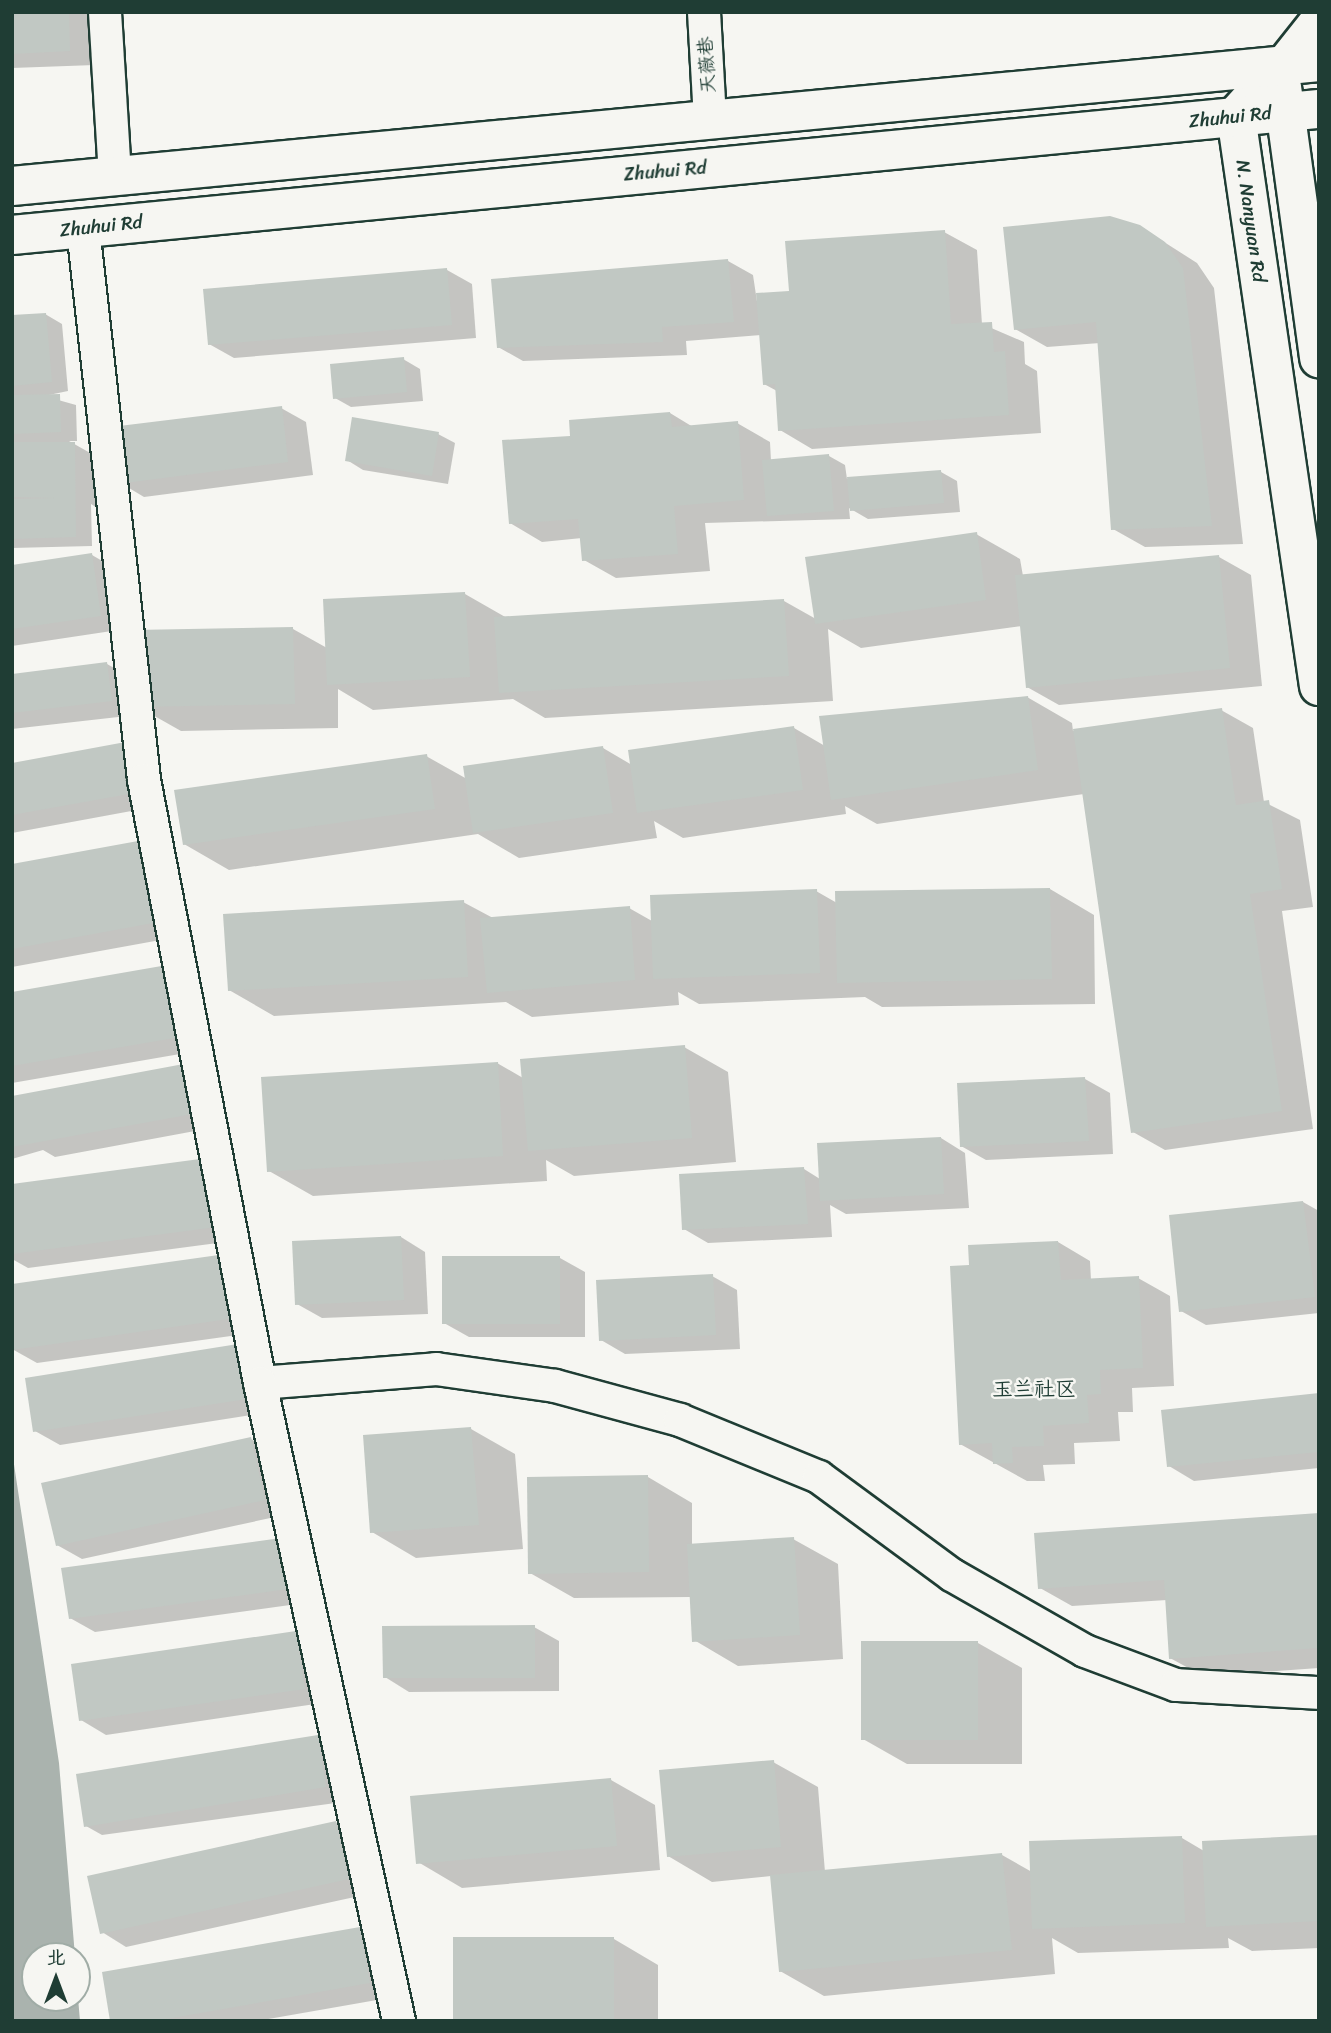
<!DOCTYPE html>
<meta charset="utf-8">
<style>
body{margin:0}
#map{position:relative;width:1331px;height:2033px;overflow:hidden;background:#f6f6f2;font-family:Sriracha,"LXGW WenKai TC",sans-serif}
div>[style]{position:absolute}
.water>*{inset:0;background:#aab3ae}
.shadow>*{inset:0;background:#0003}
.building>*{inset:0;background:#c1c8c3}
.roads{filter:drop-shadow(2px 0 #1f3d34) drop-shadow(-2px 0 #1f3d34) drop-shadow(0 2px #1f3d34) drop-shadow(0 -2px #1f3d34)}
.street>*{height:32px;margin:-16px;padding:0 16px;transform-origin:16px;border-radius:16px;background:#f6f6f2}
.secondary>*{height:38px;margin:-19px;padding:0 19px;transform-origin:19px;border-radius:19px;background:#f6f6f2}
span{translate:-50% -50%;white-space:nowrap;text-align:center;line-height:1.15;-webkit-text-stroke:5px #f6f6f2;paint-order:stroke}
.street-label{font-size:19px;color:#1f3d34}
.neighbourhood-label{font-size:21px;color:#1f3d34}
.frame{position:absolute;inset:0;border:14px solid #1f3d34;pointer-events:none}
.north{position:absolute;left:21px;top:1942px;width:70px;height:70px;box-sizing:border-box;background:#f6f6f2;border:2px solid #a0aca6;border-radius:50%;rotate:0deg;font-size:19px;font-weight:700;line-height:28px;text-align:center;color:#1f3d34}
.north::after{content:'';display:block;margin:auto;width:24px;height:32px;background:#1f3d34;clip-path:polygon(50% 0,100% 100%,50% 72%,0 100%)}
</style>
<div id="map">
<div class="water">
<div style="clip-path:polygon(12px 1451px,59px 1763px,75px 1956px,35px 1956px,35px 1998px,77px 1998px,77px 1986px,80px 2021px,12px 2021px)"></div>
</div>
<div class="shadow">
<div style="clip-path:polygon(12px 12px,92px 12px,95px 65px,12px 68px)"></div>
<div style="clip-path:polygon(1139px 226px,1197px 263px,1214px 288px,1243px 544px,1145px 547px,1113px 529px,1100px 343px,1047px 347px,1015px 329px)"></div>
<div style="clip-path:polygon(944px 232px,977px 250px,982px 324px,1024px 342px,1025px 364px,1037px 371px,1041px 433px,812px 449px,780px 430px,777px 391px,764px 384px,761px 335px,686px 341px,687px 355px,523px 361px,498px 347px,728px 261px,753px 275px,761px 328px,790px 293px)"></div>
<div style="clip-path:polygon(447px 270px,472px 284px,476px 338px,234px 358px,209px 344px)"></div>
<div style="clip-path:polygon(45px 314px,62px 324px,68px 391px,44px 396px,76px 405px,77px 441px,69px 441px,99px 458px,99px 509px,91px 504px,92px 546px,12px 548px,12px 317px)"></div>
<div style="clip-path:polygon(403px 359px,420px 369px,423px 401px,351px 407px,335px 398px)"></div>
<div style="clip-path:polygon(281px 408px,306px 422px,313px 475px,144px 497px,119px 482px)"></div>
<div style="clip-path:polygon(670px 413px,693px 427px,737px 423px,770px 442px,771px 461px,829px 456px,845px 465px,847px 479px,941px 472px,957px 481px,960px 512px,868px 519px,849px 508px,850px 519px,705px 523px,710px 571px,616px 578px,584px 560px,582px 538px,542px 542px,510px 523px,572px 437px)"></div>
<div style="clip-path:polygon(438px 434px,455px 443px,448px 484px,363px 470px,347px 460px)"></div>
<div style="clip-path:polygon(976px 534px,1020px 559px,1023px 576px,1219px 557px,1251px 575px,1262px 686px,1059px 705px,1027px 687px,1022px 626px,861px 648px,828px 629px,833px 701px,545px 718px,513px 699px,373px 710px,338px 689px,338px 728px,181px 731px,135px 705px,136px 715px,12px 729px,12px 675px,107px 664px,132px 678px,293px 629px,327px 648px,465px 594px,507px 618px,784px 601px,816px 619px)"></div>
<div style="clip-path:polygon(92px 555px,116px 569px,125px 629px,12px 646px,12px 567px)"></div>
<div style="clip-path:polygon(1027px 697px,1072px 723px,1073px 731px,1221px 710px,1253px 728px,1264px 802px,1300px 820px,1313px 907px,1282px 911px,1313px 1129px,1165px 1150px,1133px 1132px,1084px 794px,877px 824px,845px 806px,846px 814px,683px 838px,654px 821px,657px 838px,519px 858px,478px 834px,229px 870px,184px 844px,426px 756px,467px 779px,603px 748px,632px 765px,794px 728px,825px 746px)"></div>
<div style="clip-path:polygon(130px 743px,164px 805px,12px 833px,12px 764px)"></div>
<div style="clip-path:polygon(12px 866px,188px 935px,12px 967px)"></div>
<div style="clip-path:polygon(1050px 889px,1094px 915px,1095px 1004px,882px 1007px,865px 997px,699px 1004px,678px 992px,679px 1005px,532px 1017px,506px 1002px,274px 1016px,229px 990px,463px 902px,493px 918px,629px 908px,652px 921px,816px 891px,837px 903px)"></div>
<div style="clip-path:polygon(173px 966px,209px 1049px,12px 1083px,12px 993px)"></div>
<div style="clip-path:polygon(684px 1047px,728px 1072px,736px 1162px,574px 1176px,546px 1160px,547px 1181px,313px 1196px,269px 1171px,497px 1063px,523px 1078px)"></div>
<div style="clip-path:polygon(188px 1065px,222px 1126px,55px 1157px,43px 1150px,12px 1159px,12px 1098px)"></div>
<div style="clip-path:polygon(1085px 1079px,1110px 1093px,1113px 1154px,986px 1160px,961px 1146px)"></div>
<div style="clip-path:polygon(941px 1138px,965px 1153px,969px 1208px,846px 1214px,830px 1205px,832px 1237px,708px 1243px,684px 1229px,804px 1169px,820px 1179px)"></div>
<div style="clip-path:polygon(215px 1159px,239px 1173px,248px 1239px,28px 1268px,12px 1259px,12px 1186px)"></div>
<div style="clip-path:polygon(1303px 1202px,1319px 1211px,1319px 1313px,1206px 1325px,1181px 1311px)"></div>
<div style="clip-path:polygon(401px 1237px,425px 1252px,428px 1314px,322px 1318px,297px 1304px)"></div>
<div style="clip-path:polygon(1058px 1242px,1090px 1261px,1091px 1280px,1138px 1278px,1170px 1296px,1174px 1386px,1132px 1388px,1133px 1412px,1118px 1412px,1120px 1441px,1074px 1443px,1075px 1464px,1043px 1465px,1045px 1481px,1027px 1481px,960px 1444px,971px 1267px)"></div>
<div style="clip-path:polygon(233px 1255px,257px 1269px,267px 1331px,37px 1363px,12px 1349px)"></div>
<div style="clip-path:polygon(560px 1258px,585px 1272px,585px 1337px,469px 1337px,444px 1323px)"></div>
<div style="clip-path:polygon(712px 1276px,737px 1290px,740px 1349px,625px 1354px,601px 1340px)"></div>
<div style="clip-path:polygon(238px 1346px,271px 1412px,60px 1445px,35px 1431px)"></div>
<div style="clip-path:polygon(1319px 1395px,1319px 1468px,1194px 1481px,1169px 1466px)"></div>
<div style="clip-path:polygon(471px 1429px,515px 1454px,523px 1549px,416px 1558px,372px 1532px)"></div>
<div style="clip-path:polygon(251px 1439px,275px 1453px,289px 1514px,82px 1559px,57px 1545px)"></div>
<div style="clip-path:polygon(648px 1477px,692px 1503px,692px 1545px,793px 1539px,838px 1564px,843px 1659px,738px 1666px,694px 1640px,692px 1597px,574px 1598px,530px 1573px)"></div>
<div style="clip-path:polygon(1319px 1515px,1319px 1668px,1203px 1676px,1170px 1658px,1167px 1600px,1072px 1606px,1040px 1588px)"></div>
<div style="clip-path:polygon(280px 1539px,312px 1602px,95px 1632px,70px 1618px)"></div>
<div style="clip-path:polygon(534px 1627px,559px 1641px,559px 1691px,409px 1692px,385px 1677px)"></div>
<div style="clip-path:polygon(296px 1633px,321px 1647px,329px 1702px,106px 1735px,81px 1720px)"></div>
<div style="clip-path:polygon(978px 1643px,1022px 1668px,1022px 1764px,907px 1764px,863px 1739px)"></div>
<div style="clip-path:polygon(317px 1737px,342px 1751px,350px 1801px,102px 1835px,86px 1826px)"></div>
<div style="clip-path:polygon(773px 1762px,818px 1787px,825px 1872px,1002px 1855px,1032px 1872px,1182px 1838px,1204px 1851px,1319px 1837px,1319px 1948px,1252px 1951px,1228px 1938px,1229px 1948px,1078px 1953px,1052px 1938px,1055px 1974px,824px 1996px,780px 1971px,771px 1876px,712px 1882px,668px 1856px)"></div>
<div style="clip-path:polygon(611px 1780px,655px 1805px,660px 1870px,462px 1888px,418px 1862px)"></div>
<div style="clip-path:polygon(336px 1823px,360px 1837px,373px 1893px,126px 1947px,102px 1932px)"></div>
<div style="clip-path:polygon(360px 1929px,385px 1943px,394px 1997px,257px 2021px,112px 2021px)"></div>
<div style="clip-path:polygon(614px 1939px,658px 1965px,658px 2021px,454px 2021px)"></div>
</div>
<div class="building">
<div style="clip-path:polygon(12px 12px,69px 12px,70px 51px,12px 54px)"></div>
<div style="clip-path:polygon(1110px 216px,1140px 225px,1165px 242px,1183px 268px,1212px 526px,1111px 530px,1096px 322px,1014px 330px,1003px 227px)"></div>
<div style="clip-path:polygon(945px 230px,951px 324px,992px 322px,994px 352px,1005px 351px,1009px 415px,778px 431px,775px 384px,763px 385px,756px 293px,789px 291px,785px 241px)"></div>
<div style="clip-path:polygon(728px 259px,734px 322px,662px 327px,663px 342px,497px 348px,491px 279px)"></div>
<div style="clip-path:polygon(447px 268px,452px 325px,208px 345px,203px 289px)"></div>
<div style="clip-path:polygon(46px 313px,52px 382px,12px 386px,12px 315px)"></div>
<div style="clip-path:polygon(404px 357px,407px 392px,333px 399px,330px 364px)"></div>
<div style="clip-path:polygon(60px 394px,61px 432px,12px 434px,12px 395px)"></div>
<div style="clip-path:polygon(282px 406px,288px 462px,117px 484px,111px 427px)"></div>
<div style="clip-path:polygon(670px 412px,672px 427px,738px 421px,744px 500px,674px 506px,678px 554px,582px 561px,578px 519px,509px 524px,502px 440px,570px 436px,569px 420px)"></div>
<div style="clip-path:polygon(352px 417px,439px 432px,432px 476px,345px 461px)"></div>
<div style="clip-path:polygon(12px 442px,75px 442px,76px 537px,12px 539px,12px 499px,55px 498px,12px 497px)"></div>
<div style="clip-path:polygon(829px 454px,834px 511px,767px 516px,762px 460px)"></div>
<div style="clip-path:polygon(941px 470px,944px 503px,850px 511px,847px 477px)"></div>
<div style="clip-path:polygon(977px 532px,986px 600px,815px 624px,805px 557px)"></div>
<div style="clip-path:polygon(92px 553px,101px 616px,12px 629px,12px 565px)"></div>
<div style="clip-path:polygon(1219px 555px,1230px 668px,1026px 688px,1015px 575px)"></div>
<div style="clip-path:polygon(465px 592px,470px 677px,327px 685px,323px 599px)"></div>
<div style="clip-path:polygon(784px 599px,789px 676px,499px 693px,494px 617px)"></div>
<div style="clip-path:polygon(293px 627px,295px 704px,135px 707px,134px 630px)"></div>
<div style="clip-path:polygon(107px 662px,112px 701px,12px 713px,12px 674px)"></div>
<div style="clip-path:polygon(1028px 696px,1038px 770px,831px 800px,819px 716px)"></div>
<div style="clip-path:polygon(1222px 708px,1236px 805px,1269px 800px,1282px 889px,1250px 894px,1282px 1111px,1131px 1133px,1073px 729px)"></div>
<div style="clip-path:polygon(794px 726px,803px 790px,637px 813px,628px 750px)"></div>
<div style="clip-path:polygon(131px 741px,140px 792px,12px 815px,12px 763px)"></div>
<div style="clip-path:polygon(603px 746px,613px 813px,473px 833px,463px 766px)"></div>
<div style="clip-path:polygon(427px 754px,435px 809px,183px 845px,174px 790px)"></div>
<div style="clip-path:polygon(149px 839px,164px 921px,12px 949px,12px 864px)"></div>
<div style="clip-path:polygon(1050px 888px,1052px 979px,837px 983px,835px 891px)"></div>
<div style="clip-path:polygon(817px 889px,820px 973px,653px 979px,650px 895px)"></div>
<div style="clip-path:polygon(464px 900px,468px 977px,228px 991px,223px 914px)"></div>
<div style="clip-path:polygon(630px 906px,635px 980px,487px 993px,480px 918px)"></div>
<div style="clip-path:polygon(173px 964px,186px 1036px,12px 1066px,12px 992px)"></div>
<div style="clip-path:polygon(685px 1045px,692px 1138px,528px 1151px,520px 1059px)"></div>
<div style="clip-path:polygon(498px 1062px,503px 1156px,267px 1172px,261px 1077px)"></div>
<div style="clip-path:polygon(189px 1063px,198px 1113px,12px 1147px,12px 1096px)"></div>
<div style="clip-path:polygon(1085px 1077px,1089px 1141px,960px 1147px,957px 1083px)"></div>
<div style="clip-path:polygon(941px 1137px,944px 1194px,820px 1201px,817px 1143px)"></div>
<div style="clip-path:polygon(215px 1157px,224px 1226px,12px 1254px,12px 1184px)"></div>
<div style="clip-path:polygon(804px 1167px,808px 1224px,682px 1230px,679px 1174px)"></div>
<div style="clip-path:polygon(1303px 1201px,1315px 1297px,1179px 1312px,1169px 1215px)"></div>
<div style="clip-path:polygon(401px 1236px,404px 1300px,295px 1305px,292px 1241px)"></div>
<div style="clip-path:polygon(1058px 1241px,1061px 1280px,1139px 1276px,1143px 1368px,1100px 1370px,1101px 1394px,1087px 1395px,1089px 1423px,1043px 1426px,1044px 1446px,1012px 1447px,1013px 1463px,993px 1464px,992px 1443px,959px 1445px,950px 1266px,969px 1265px,968px 1245px)"></div>
<div style="clip-path:polygon(233px 1253px,243px 1317px,12px 1350px,12px 1284px)"></div>
<div style="clip-path:polygon(442px 1256px,560px 1256px,560px 1324px,442px 1324px)"></div>
<div style="clip-path:polygon(713px 1274px,716px 1335px,599px 1341px,596px 1280px)"></div>
<div style="clip-path:polygon(238px 1344px,247px 1399px,33px 1432px,25px 1378px)"></div>
<div style="clip-path:polygon(1319px 1393px,1319px 1452px,1167px 1467px,1161px 1410px)"></div>
<div style="clip-path:polygon(471px 1427px,479px 1525px,370px 1533px,363px 1435px)"></div>
<div style="clip-path:polygon(251px 1437px,265px 1500px,56px 1546px,41px 1483px)"></div>
<div style="clip-path:polygon(648px 1475px,649px 1572px,528px 1574px,527px 1477px)"></div>
<div style="clip-path:polygon(1319px 1513px,1319px 1648px,1169px 1659px,1164px 1580px,1038px 1589px,1034px 1533px)"></div>
<div style="clip-path:polygon(794px 1537px,800px 1635px,692px 1642px,687px 1544px)"></div>
<div style="clip-path:polygon(281px 1538px,288px 1589px,69px 1619px,61px 1568px)"></div>
<div style="clip-path:polygon(535px 1625px,535px 1678px,383px 1678px,382px 1626px)"></div>
<div style="clip-path:polygon(296px 1631px,305px 1689px,79px 1721px,71px 1664px)"></div>
<div style="clip-path:polygon(861px 1641px,978px 1641px,978px 1740px,861px 1740px)"></div>
<div style="clip-path:polygon(318px 1735px,326px 1787px,84px 1827px,76px 1774px)"></div>
<div style="clip-path:polygon(774px 1760px,781px 1847px,667px 1857px,659px 1770px)"></div>
<div style="clip-path:polygon(611px 1778px,617px 1846px,416px 1864px,410px 1796px)"></div>
<div style="clip-path:polygon(336px 1821px,349px 1879px,100px 1934px,87px 1876px)"></div>
<div style="clip-path:polygon(1319px 1835px,1319px 1921px,1206px 1927px,1202px 1841px)"></div>
<div style="clip-path:polygon(1182px 1836px,1185px 1923px,1032px 1929px,1029px 1841px)"></div>
<div style="clip-path:polygon(1002px 1853px,1012px 1950px,779px 1972px,770px 1875px)"></div>
<div style="clip-path:polygon(360px 1927px,370px 1983px,155px 2021px,110px 2021px,102px 1972px)"></div>
<div style="clip-path:polygon(453px 1937px,614px 1937px,614px 2021px,453px 2021px)"></div>
</div>
<div class="roads">
<div class="street">
<div style="left:105px;top:12px;width:165px;rotate:86.5deg"></div>
<div style="left:704px;top:12px;width:106px;rotate:86.8deg"></div>
<div style="left:1281px;top:65px;width:61px;rotate:-51.6deg"></div>
<div style="left:83px;top:228px;width:555px;rotate:83.69deg"></div>
<div style="left:144px;top:780px;width:614px;rotate:79.11deg"></div>
<div style="left:260px;top:1383px;width:177px;rotate:-4.5deg"></div>
<div style="left:436px;top:1369px;width:120px;rotate:8.1deg"></div>
<div style="left:555px;top:1386px;width:130px;rotate:15.2deg"></div>
<div style="left:680px;top:1420px;width:150px;rotate:22.3deg"></div>
<div style="left:819px;top:1477px;width:165px;rotate:36.4deg"></div>
<div style="left:952px;top:1575px;width:153px;rotate:29.7deg"></div>
<div style="left:1085px;top:1651px;width:97px;rotate:20.5deg"></div>
<div style="left:1176px;top:1685px;width:143px;rotate:3.2deg"></div>
<div style="left:260px;top:1383px;width:653px;rotate:77.71deg"></div>
</div>
<div class="secondary">
<div style="left:1282px;top:87px;width:274px;rotate:82.2deg"></div>
<div style="left:1252px;top:98px;width:24px;rotate:132deg"></div>
<div style="left:1236px;top:116px;width:576px;rotate:81.72deg"></div>
<div style="left:12px;top:186px;width:1313px;rotate:-5.42deg"></div>
<div style="left:12px;top:235px;width:1313px;rotate:-5.51deg"></div>
</div>
</div>
<div class="street-label">
<span style="left:707px;top:65px;rotate:-94deg">天薇巷</span>
<span style="left:1230px;top:117px;rotate:-6deg">Zhuhui Rd</span>
<span style="left:665px;top:171px;rotate:-5deg">Zhuhui Rd</span>
<span style="left:1251px;top:221px;rotate:82deg">N. Nanyuan Rd</span>
<span style="left:101px;top:226px;rotate:-6deg">Zhuhui Rd</span>
</div>
<div class="neighbourhood-label">
<span style="left:1034px;top:1389px">玉兰社区</span>
</div>
<div class="frame"></div>
<div class="north">北</div>
</div>
